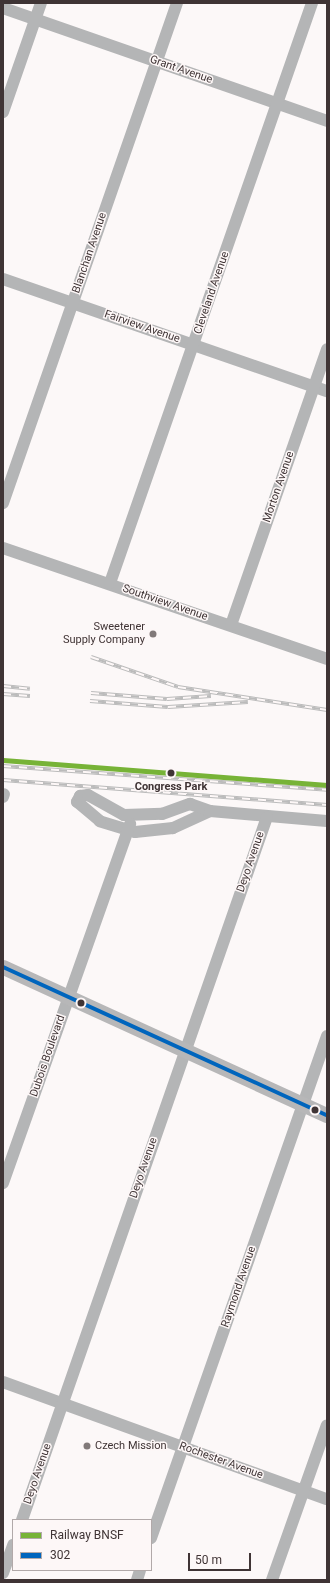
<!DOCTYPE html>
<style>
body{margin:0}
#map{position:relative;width:330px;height:1583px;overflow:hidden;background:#fcf8f8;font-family:Roboto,sans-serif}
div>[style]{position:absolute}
.minor>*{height:12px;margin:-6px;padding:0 6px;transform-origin:6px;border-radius:6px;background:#b4b5b6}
.major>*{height:15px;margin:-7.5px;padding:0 7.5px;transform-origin:7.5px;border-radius:7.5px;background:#b7b7b8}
.rail>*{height:4px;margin-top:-2px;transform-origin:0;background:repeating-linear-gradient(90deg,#fdf7f7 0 8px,#bbb 0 16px);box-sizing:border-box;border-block:1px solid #bbb}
.bus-1>*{height:4px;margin:-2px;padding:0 2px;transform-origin:2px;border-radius:2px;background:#0065bd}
.rail-1>*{height:5px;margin:-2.5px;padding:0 2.5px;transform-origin:2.5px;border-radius:2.5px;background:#77b337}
.dots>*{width:11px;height:11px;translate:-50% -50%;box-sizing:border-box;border:2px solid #fdf7f7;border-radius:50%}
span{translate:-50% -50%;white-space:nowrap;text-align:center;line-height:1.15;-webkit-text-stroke:3px #fdf7f7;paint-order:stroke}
.street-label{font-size:11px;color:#3f3435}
.poi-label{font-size:11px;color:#3f3435}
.right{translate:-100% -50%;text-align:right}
.left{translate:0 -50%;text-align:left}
.stop-label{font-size:11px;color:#3f3435;font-weight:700}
.frame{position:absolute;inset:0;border:4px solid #3f3435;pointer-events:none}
.legend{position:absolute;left:12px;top:1519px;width:140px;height:52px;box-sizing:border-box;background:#fdf7f7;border:1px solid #b1a9a9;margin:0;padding:5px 7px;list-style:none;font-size:12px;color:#3f3435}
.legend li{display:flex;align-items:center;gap:8px;height:20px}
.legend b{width:20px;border:1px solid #b1a9a9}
.scale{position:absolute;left:188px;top:1553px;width:63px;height:18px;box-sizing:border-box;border:2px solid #3f3435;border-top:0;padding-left:5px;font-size:12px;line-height:14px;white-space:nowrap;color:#3f3435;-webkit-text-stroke:3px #fdf7f7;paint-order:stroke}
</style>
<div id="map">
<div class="minor">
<div style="left:3px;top:8px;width:343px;rotate:19.2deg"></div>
<div style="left:3px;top:112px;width:115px;rotate:-70.8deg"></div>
<div style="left:3px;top:279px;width:343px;rotate:19.1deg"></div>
<div style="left:3px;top:503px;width:529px;rotate:-70.81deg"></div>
<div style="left:3px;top:548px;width:342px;rotate:18.9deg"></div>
<div style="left:110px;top:583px;width:614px;rotate:-70.8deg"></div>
<div style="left:231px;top:625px;width:292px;rotate:-70.8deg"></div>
<div style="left:3px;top:797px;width:3px;rotate:-72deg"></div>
<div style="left:210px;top:811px;width:41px;rotate:155.3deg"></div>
<div style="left:173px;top:828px;width:38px;rotate:174deg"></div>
<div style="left:135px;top:832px;width:37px;rotate:-163deg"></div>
<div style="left:100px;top:821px;width:30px;rotate:-140deg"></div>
<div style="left:77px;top:802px;width:7px;rotate:-63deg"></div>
<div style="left:80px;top:796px;width:8px;rotate:-7deg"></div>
<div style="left:88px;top:795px;width:41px;rotate:29.1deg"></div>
<div style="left:124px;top:815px;width:38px;rotate:-2deg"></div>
<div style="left:162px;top:814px;width:30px;rotate:-20deg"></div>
<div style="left:190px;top:804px;width:21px;rotate:19deg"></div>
<div style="left:210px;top:811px;width:117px;rotate:4.9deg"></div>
<div style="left:3px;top:1183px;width:381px;rotate:-70.5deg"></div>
<div style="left:3px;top:1382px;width:344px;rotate:19.9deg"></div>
<div style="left:22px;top:1520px;width:744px;rotate:-70.79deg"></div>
<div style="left:151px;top:1538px;width:532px;rotate:-70.68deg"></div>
<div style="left:3px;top:1573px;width:30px;rotate:-70deg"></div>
<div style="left:137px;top:1580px;width:10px;rotate:-73deg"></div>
<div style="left:272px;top:1580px;width:164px;rotate:-70.5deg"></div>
</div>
<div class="major">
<div style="left:3px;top:967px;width:356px;rotate:24.6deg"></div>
</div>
<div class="rail">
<div style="left:91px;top:657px;width:92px;rotate:19deg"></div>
<div style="left:178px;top:687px;width:151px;rotate:8.8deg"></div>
<div style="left:3px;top:686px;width:27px;rotate:6deg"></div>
<div style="left:91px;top:693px;width:76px;rotate:4.5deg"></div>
<div style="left:167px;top:699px;width:44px;rotate:-3.9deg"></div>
<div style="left:3px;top:694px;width:27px;rotate:4deg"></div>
<div style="left:90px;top:701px;width:78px;rotate:4.4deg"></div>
<div style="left:168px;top:707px;width:80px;rotate:-3.6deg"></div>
<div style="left:3px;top:766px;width:325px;rotate:4.2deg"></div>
<div style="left:3px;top:780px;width:325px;rotate:4.4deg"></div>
</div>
<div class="bus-1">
<div style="left:3px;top:967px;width:356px;rotate:24.6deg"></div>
</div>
<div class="rail-1">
<div style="left:3px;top:760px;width:325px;rotate:4.4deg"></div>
</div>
<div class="dots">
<div style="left:153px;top:634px;background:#817979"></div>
<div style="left:171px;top:773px;background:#3f3435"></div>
<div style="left:81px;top:1003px;background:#3f3435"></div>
<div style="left:315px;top:1110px;background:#3f3435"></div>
<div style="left:87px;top:1446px;background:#817979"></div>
</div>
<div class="street-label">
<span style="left:181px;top:70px;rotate:19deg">Grant Avenue</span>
<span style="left:90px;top:253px;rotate:-71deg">Blanchan Avenue</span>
<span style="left:212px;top:293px;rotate:-71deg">Cleveland Avenue</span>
<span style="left:142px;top:327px;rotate:19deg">Fairview Avenue</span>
<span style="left:279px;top:487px;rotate:-71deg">Morton Avenue</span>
<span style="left:165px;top:603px;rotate:19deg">Southview Avenue</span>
<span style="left:251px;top:862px;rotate:-71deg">Deyo Avenue</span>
<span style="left:48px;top:1056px;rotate:-71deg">Dubois Boulevard</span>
<span style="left:144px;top:1168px;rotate:-71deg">Deyo Avenue</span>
<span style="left:239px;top:1287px;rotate:-71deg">Raymond Avenue</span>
<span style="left:221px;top:1461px;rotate:20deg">Rochester Avenue</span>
<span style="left:38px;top:1474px;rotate:-71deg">Deyo Avenue</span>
</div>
<div class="poi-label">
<span class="right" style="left:145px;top:634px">Sweetener<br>Supply Company</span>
<span class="left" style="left:95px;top:1446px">Czech Mission</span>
</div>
<div class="stop-label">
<span style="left:171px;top:787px">Congress Park</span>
</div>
<div class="frame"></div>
<ul class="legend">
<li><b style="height:5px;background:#77b337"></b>Railway BNSF</li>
<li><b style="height:5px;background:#0065bd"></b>302</li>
</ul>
<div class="scale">50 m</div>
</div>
